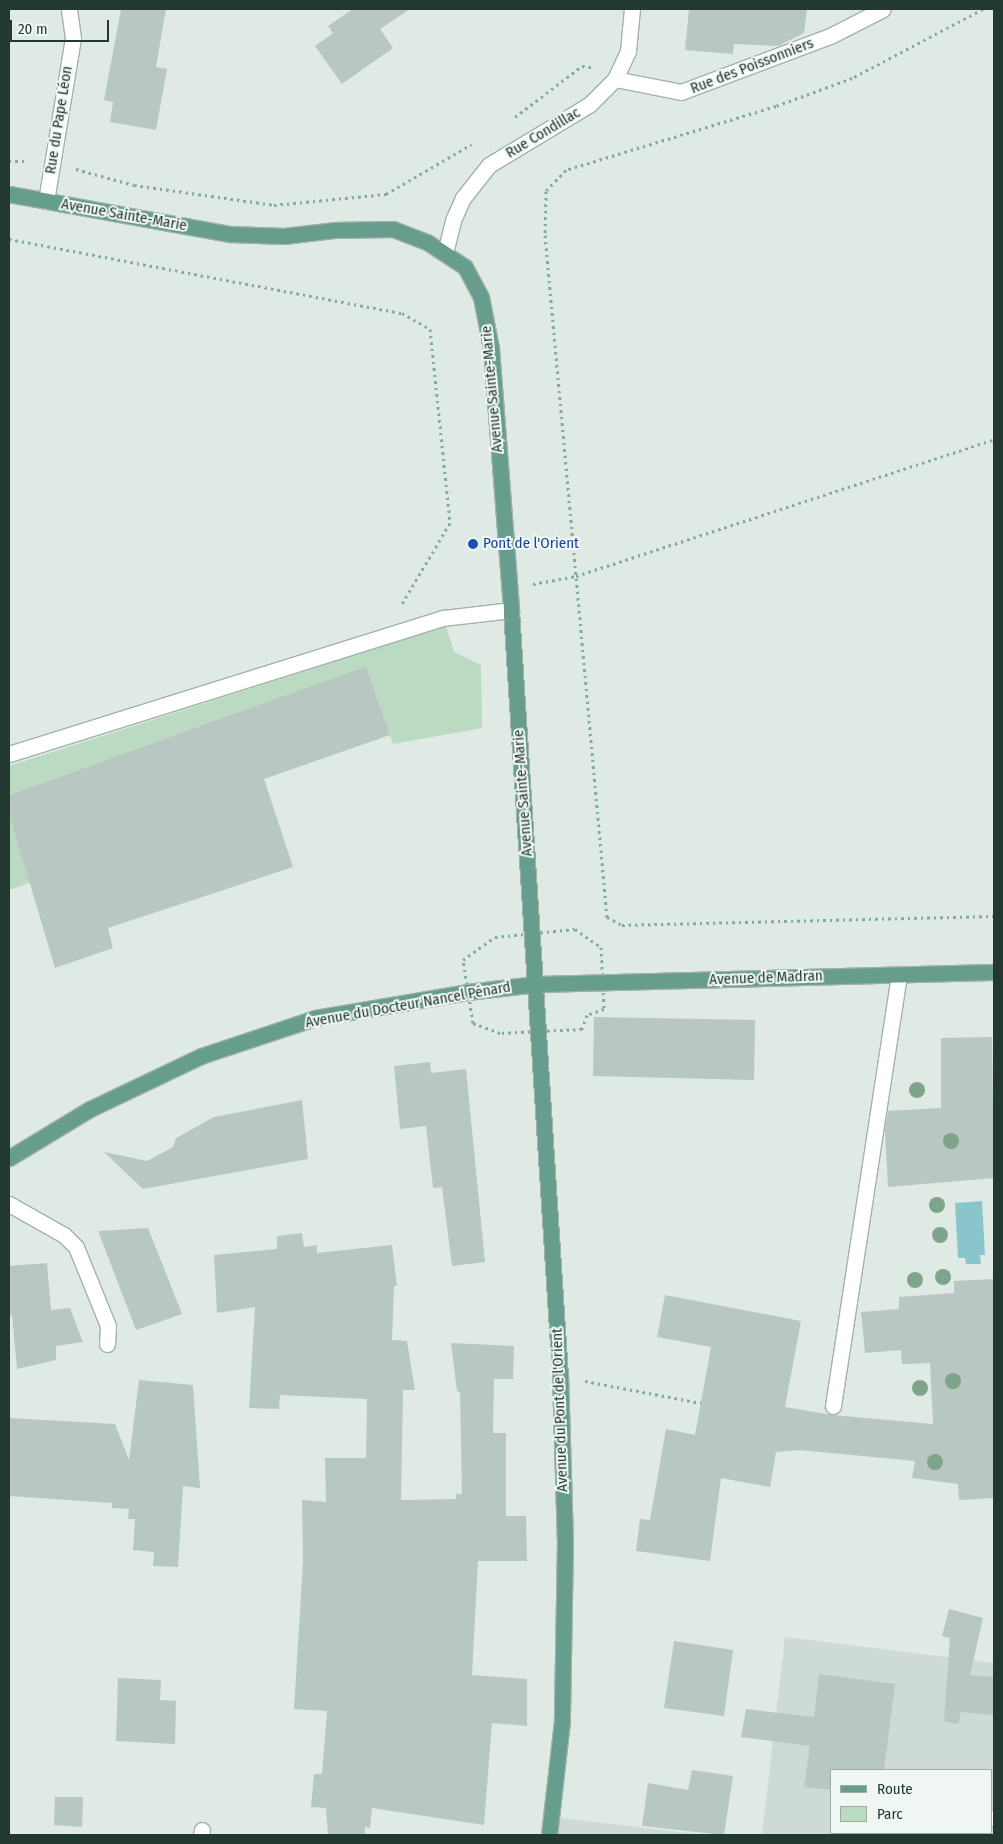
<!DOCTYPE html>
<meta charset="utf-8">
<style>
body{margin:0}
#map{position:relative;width:1003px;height:1844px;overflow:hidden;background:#e0eae5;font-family:"Fira Sans Condensed",sans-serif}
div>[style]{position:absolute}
.built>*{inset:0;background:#cedad4}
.green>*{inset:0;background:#badac1}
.water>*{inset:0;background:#8ac5cc}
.building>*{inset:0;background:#b8c7c1}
.path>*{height:3px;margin-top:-1.5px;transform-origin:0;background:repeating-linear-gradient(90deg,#82ac9d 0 2.5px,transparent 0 6.5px)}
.roads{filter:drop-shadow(1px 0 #a3b1ac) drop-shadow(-1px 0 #a3b1ac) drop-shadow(0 1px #a3b1ac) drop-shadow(0 -1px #a3b1ac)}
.minor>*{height:15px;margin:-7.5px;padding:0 7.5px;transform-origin:7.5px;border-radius:7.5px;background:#fff}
.major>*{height:15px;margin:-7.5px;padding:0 7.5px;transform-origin:7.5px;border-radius:7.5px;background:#679d8d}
.trees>*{width:16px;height:16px;margin:-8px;border-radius:50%;background:#7ea58c}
.dots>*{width:14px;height:14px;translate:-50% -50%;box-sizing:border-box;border:2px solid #f0f7f3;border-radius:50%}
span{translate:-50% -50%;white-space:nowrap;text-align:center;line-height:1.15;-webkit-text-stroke:4px #f0f7f3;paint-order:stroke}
.street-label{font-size:15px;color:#223932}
.transit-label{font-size:15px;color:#164399}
.left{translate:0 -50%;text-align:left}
.frame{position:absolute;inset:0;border:10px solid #223932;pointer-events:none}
.legend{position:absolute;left:830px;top:1769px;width:162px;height:65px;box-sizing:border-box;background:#f0f7f3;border:1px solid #9eaba6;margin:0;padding:6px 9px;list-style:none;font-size:15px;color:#223932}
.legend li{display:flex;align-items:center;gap:10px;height:25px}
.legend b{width:25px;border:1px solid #9eaba6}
.scale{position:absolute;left:10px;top:20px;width:99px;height:22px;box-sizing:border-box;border:2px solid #223932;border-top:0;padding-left:6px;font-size:15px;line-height:18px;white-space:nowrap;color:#223932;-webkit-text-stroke:4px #f0f7f3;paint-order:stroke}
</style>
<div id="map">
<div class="built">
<div style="clip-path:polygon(evenodd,785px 1637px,994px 1663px,994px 1835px,762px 1835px,785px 1637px,832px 1770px,992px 1770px,992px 1833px,832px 1833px,832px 1770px)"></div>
<div style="clip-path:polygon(552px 1817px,704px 1835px,549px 1835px)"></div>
</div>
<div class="green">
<div style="clip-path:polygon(446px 626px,454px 652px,481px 665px,482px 728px,393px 744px,366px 666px,9px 795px,9px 766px)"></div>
<div style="clip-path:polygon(9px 811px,32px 882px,9px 890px)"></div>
</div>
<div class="water">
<div style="clip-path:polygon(982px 1201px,985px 1255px,980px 1255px,981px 1264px,966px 1264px,965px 1258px,958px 1258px,955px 1203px)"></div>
</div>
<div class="building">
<div style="clip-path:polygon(121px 9px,166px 9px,156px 67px,167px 69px,156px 130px,110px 122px,113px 102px,104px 100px)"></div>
<div style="clip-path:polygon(353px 9px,410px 9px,380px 29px,393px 48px,342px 84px,315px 46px,333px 33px,328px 26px)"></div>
<div style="clip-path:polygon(689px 9px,807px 9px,804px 33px,778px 46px,734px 44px,733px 54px,685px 50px)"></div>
<div style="clip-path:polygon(366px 666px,390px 735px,264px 779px,293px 867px,108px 928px,113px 948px,55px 968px,9px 813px,9px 795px)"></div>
<div style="clip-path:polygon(594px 1017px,755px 1020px,754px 1080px,593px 1076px)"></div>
<div style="clip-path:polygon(992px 1037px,994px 1178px,888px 1187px,885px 1130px,888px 1111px,941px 1108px,941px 1038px)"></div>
<div style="clip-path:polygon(430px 1062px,431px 1073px,466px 1069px,485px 1262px,452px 1266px,442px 1187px,433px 1188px,426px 1126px,400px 1129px,394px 1066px)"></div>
<div style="clip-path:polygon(302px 1100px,308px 1159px,143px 1189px,104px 1152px,147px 1161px,173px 1147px,176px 1138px,214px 1117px)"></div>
<div style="clip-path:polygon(148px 1228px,182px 1314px,136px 1330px,98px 1231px)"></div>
<div style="clip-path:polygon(302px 1233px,304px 1247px,317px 1245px,317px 1253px,392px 1245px,397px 1286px,394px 1286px,392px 1340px,407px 1341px,415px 1390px,403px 1390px,401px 1500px,456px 1499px,456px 1494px,462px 1494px,460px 1392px,457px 1391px,451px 1343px,514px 1346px,513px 1379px,494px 1379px,493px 1433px,506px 1433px,506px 1516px,526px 1516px,527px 1561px,478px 1561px,472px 1675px,527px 1679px,527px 1726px,492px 1723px,484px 1825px,372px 1808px,370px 1828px,365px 1827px,365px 1835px,328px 1835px,326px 1808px,311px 1807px,314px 1774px,322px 1774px,327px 1711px,294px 1709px,303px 1562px,302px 1500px,326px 1502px,325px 1458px,366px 1458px,367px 1399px,280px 1395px,279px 1409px,249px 1408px,255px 1307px,217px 1313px,214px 1255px,277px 1249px,277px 1236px)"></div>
<div style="clip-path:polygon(47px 1263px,51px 1310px,70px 1308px,83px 1342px,56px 1346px,56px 1360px,17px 1369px,12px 1315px,9px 1315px,9px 1266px)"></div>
<div style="clip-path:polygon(994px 1279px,994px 1498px,959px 1500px,958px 1484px,912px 1478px,915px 1461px,799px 1450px,776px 1452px,770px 1487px,721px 1478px,710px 1561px,636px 1551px,640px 1519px,650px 1520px,666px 1429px,695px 1435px,711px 1347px,657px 1337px,665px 1295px,801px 1321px,785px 1407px,832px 1415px,933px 1424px,930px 1363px,902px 1364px,901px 1350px,865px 1353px,861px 1312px,899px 1309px,899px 1297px,954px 1293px,954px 1281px)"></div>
<div style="clip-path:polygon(139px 1380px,193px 1385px,200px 1488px,183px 1486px,178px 1567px,153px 1566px,154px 1552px,133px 1550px,135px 1519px,128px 1519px,129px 1509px,112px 1508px,112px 1503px,9px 1496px,9px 1418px,115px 1424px,129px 1460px)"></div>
<div style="clip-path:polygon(949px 1609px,983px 1618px,970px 1675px,994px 1677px,994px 1715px,961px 1712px,958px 1724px,944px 1721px,950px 1638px,942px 1636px)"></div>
<div style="clip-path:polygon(674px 1641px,733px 1650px,724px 1716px,664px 1708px)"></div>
<div style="clip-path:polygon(819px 1674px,895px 1684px,884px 1770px,832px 1770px,832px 1790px,804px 1787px,810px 1746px,741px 1737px,746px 1709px,814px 1717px)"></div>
<div style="clip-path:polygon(118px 1678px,161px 1680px,160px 1700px,176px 1701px,175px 1744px,116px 1741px)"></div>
<div style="clip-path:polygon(692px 1770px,733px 1776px,724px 1835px,642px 1826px,648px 1783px,688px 1790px)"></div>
<div style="clip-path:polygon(55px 1797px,83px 1797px,82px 1827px,54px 1825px)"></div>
</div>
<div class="path">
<div style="left:983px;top:9px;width:148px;rotate:152.2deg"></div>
<div style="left:852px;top:78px;width:81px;rotate:159.8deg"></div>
<div style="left:776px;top:106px;width:220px;rotate:163.1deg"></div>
<div style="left:566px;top:170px;width:29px;rotate:134deg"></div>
<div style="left:546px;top:191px;width:44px;rotate:91.3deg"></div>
<div style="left:545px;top:235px;width:685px;rotate:84.81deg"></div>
<div style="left:607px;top:917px;width:17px;rotate:28deg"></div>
<div style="left:622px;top:925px;width:372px;rotate:-1.4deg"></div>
<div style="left:515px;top:117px;width:84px;rotate:-37.3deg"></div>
<div style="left:582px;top:66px;width:9px;rotate:6deg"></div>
<div style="left:9px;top:161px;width:19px"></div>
<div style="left:76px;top:169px;width:60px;rotate:15.4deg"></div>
<div style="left:134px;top:185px;width:141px;rotate:8.1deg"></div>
<div style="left:274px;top:205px;width:113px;rotate:-5.6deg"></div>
<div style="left:386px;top:194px;width:99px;rotate:-30.2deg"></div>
<div style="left:9px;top:239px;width:400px;rotate:10.7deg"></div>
<div style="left:402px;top:313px;width:32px;rotate:30deg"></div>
<div style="left:430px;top:329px;width:195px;rotate:84.1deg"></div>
<div style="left:450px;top:523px;width:94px;rotate:120.7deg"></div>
<div style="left:533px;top:584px;width:44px;rotate:-10.5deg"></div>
<div style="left:576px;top:576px;width:440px;rotate:-18.1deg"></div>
<div style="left:575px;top:929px;width:32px;rotate:35deg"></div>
<div style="left:601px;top:947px;width:62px;rotate:87.2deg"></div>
<div style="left:604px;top:1009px;width:18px;rotate:161deg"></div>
<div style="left:587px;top:1015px;width:15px;rotate:110deg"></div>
<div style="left:582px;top:1029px;width:82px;rotate:177.2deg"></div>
<div style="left:500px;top:1033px;width:29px;rotate:-160deg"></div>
<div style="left:473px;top:1023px;width:64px;rotate:-99deg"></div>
<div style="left:463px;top:960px;width:39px;rotate:-36deg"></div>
<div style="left:495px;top:937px;width:80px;rotate:-5.7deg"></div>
<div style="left:585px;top:1381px;width:118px;rotate:10.7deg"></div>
</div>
<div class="roads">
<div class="minor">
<div style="left:615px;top:79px;width:67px;rotate:11.1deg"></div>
<div style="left:681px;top:92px;width:159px;rotate:-20.6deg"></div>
<div style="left:830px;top:36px;width:59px;rotate:-27deg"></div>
<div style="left:46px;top:201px;width:165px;rotate:-80.6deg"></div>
<div style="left:73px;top:38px;width:29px;rotate:-98deg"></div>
<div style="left:445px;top:253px;width:36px;rotate:-76deg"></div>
<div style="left:454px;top:218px;width:22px;rotate:-66deg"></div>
<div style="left:463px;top:198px;width:42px;rotate:-51.8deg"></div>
<div style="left:489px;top:165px;width:118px;rotate:-31.1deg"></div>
<div style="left:590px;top:104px;width:35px;rotate:-45deg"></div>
<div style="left:615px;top:79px;width:31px;rotate:-65deg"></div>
<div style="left:628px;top:51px;width:42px;rotate:-84.6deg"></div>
<div style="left:9px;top:754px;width:455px;rotate:-17.4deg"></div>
<div style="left:443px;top:618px;width:68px;rotate:-6.7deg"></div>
<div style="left:9px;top:1204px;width:63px;rotate:29.4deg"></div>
<div style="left:64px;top:1235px;width:17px;rotate:45deg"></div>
<div style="left:76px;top:1247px;width:85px;rotate:67.9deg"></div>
<div style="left:108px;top:1326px;width:18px;rotate:93deg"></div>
<div style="left:833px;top:1406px;width:436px;rotate:-81.3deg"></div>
<div style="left:992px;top:1818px;width:2px"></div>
<div style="left:201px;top:1835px;width:5px;rotate:-79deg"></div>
<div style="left:897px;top:1835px;width:8px;rotate:-14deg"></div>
</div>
<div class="major">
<div style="left:9px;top:194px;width:225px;rotate:10.3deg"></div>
<div style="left:230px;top:234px;width:54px;rotate:2.1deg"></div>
<div style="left:284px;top:236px;width:50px;rotate:-6.8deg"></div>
<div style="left:334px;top:230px;width:59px;rotate:-1deg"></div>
<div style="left:393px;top:229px;width:36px;rotate:21deg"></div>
<div style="left:427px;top:242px;width:45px;rotate:33.3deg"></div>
<div style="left:465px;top:267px;width:34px;rotate:62deg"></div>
<div style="left:481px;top:297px;width:52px;rotate:78.9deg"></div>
<div style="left:491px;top:348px;width:263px;rotate:85.6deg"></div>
<div style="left:511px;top:610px;width:767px;rotate:86.34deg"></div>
<div style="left:560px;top:1375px;width:167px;rotate:88.3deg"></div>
<div style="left:565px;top:1542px;width:179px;rotate:91deg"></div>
<div style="left:562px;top:1721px;width:115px;rotate:96.5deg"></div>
<div style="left:9px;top:1158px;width:95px;rotate:-31.2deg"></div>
<div style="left:90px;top:1109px;width:123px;rotate:-25.5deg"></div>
<div style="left:201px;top:1056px;width:120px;rotate:-18.4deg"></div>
<div style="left:315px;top:1018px;width:154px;rotate:-9.7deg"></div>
<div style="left:467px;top:992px;width:70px;rotate:-6.5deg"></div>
<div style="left:537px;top:984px;width:457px;rotate:-1.5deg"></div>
</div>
</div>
<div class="trees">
<div style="left:917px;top:1090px"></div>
<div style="left:951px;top:1141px"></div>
<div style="left:937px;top:1205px"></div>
<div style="left:940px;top:1235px"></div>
<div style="left:943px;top:1277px"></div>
<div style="left:915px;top:1280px"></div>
<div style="left:953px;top:1381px"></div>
<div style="left:920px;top:1388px"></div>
<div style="left:935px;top:1462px"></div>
</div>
<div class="dots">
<div style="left:473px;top:544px;background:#1a4fb4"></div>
</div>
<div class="street-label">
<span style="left:752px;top:66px;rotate:-21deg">Rue des Poissonniers</span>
<span style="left:59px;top:120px;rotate:-81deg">Rue du Pape Léon</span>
<span style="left:543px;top:133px;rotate:-31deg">Rue Condillac</span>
<span style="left:124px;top:215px;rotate:10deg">Avenue Sainte-Marie</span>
<span style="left:492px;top:389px;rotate:-95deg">Avenue Sainte-Marie</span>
<span style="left:523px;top:793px;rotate:-94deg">Avenue Sainte-Marie</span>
<span style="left:766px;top:978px;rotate:-2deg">Avenue de Madran</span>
<span style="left:408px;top:1005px;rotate:-10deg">Avenue du Docteur Nancel Pénard</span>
<span style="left:560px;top:1410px;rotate:-92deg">Avenue du Pont de l'Orient</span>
</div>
<div class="transit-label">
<span class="left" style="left:483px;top:544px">Pont de l'Orient</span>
</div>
<div class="frame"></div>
<ul class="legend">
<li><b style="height:6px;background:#679d8d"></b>Route</li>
<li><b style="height:14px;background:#badac1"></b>Parc</li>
</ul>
<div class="scale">20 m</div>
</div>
